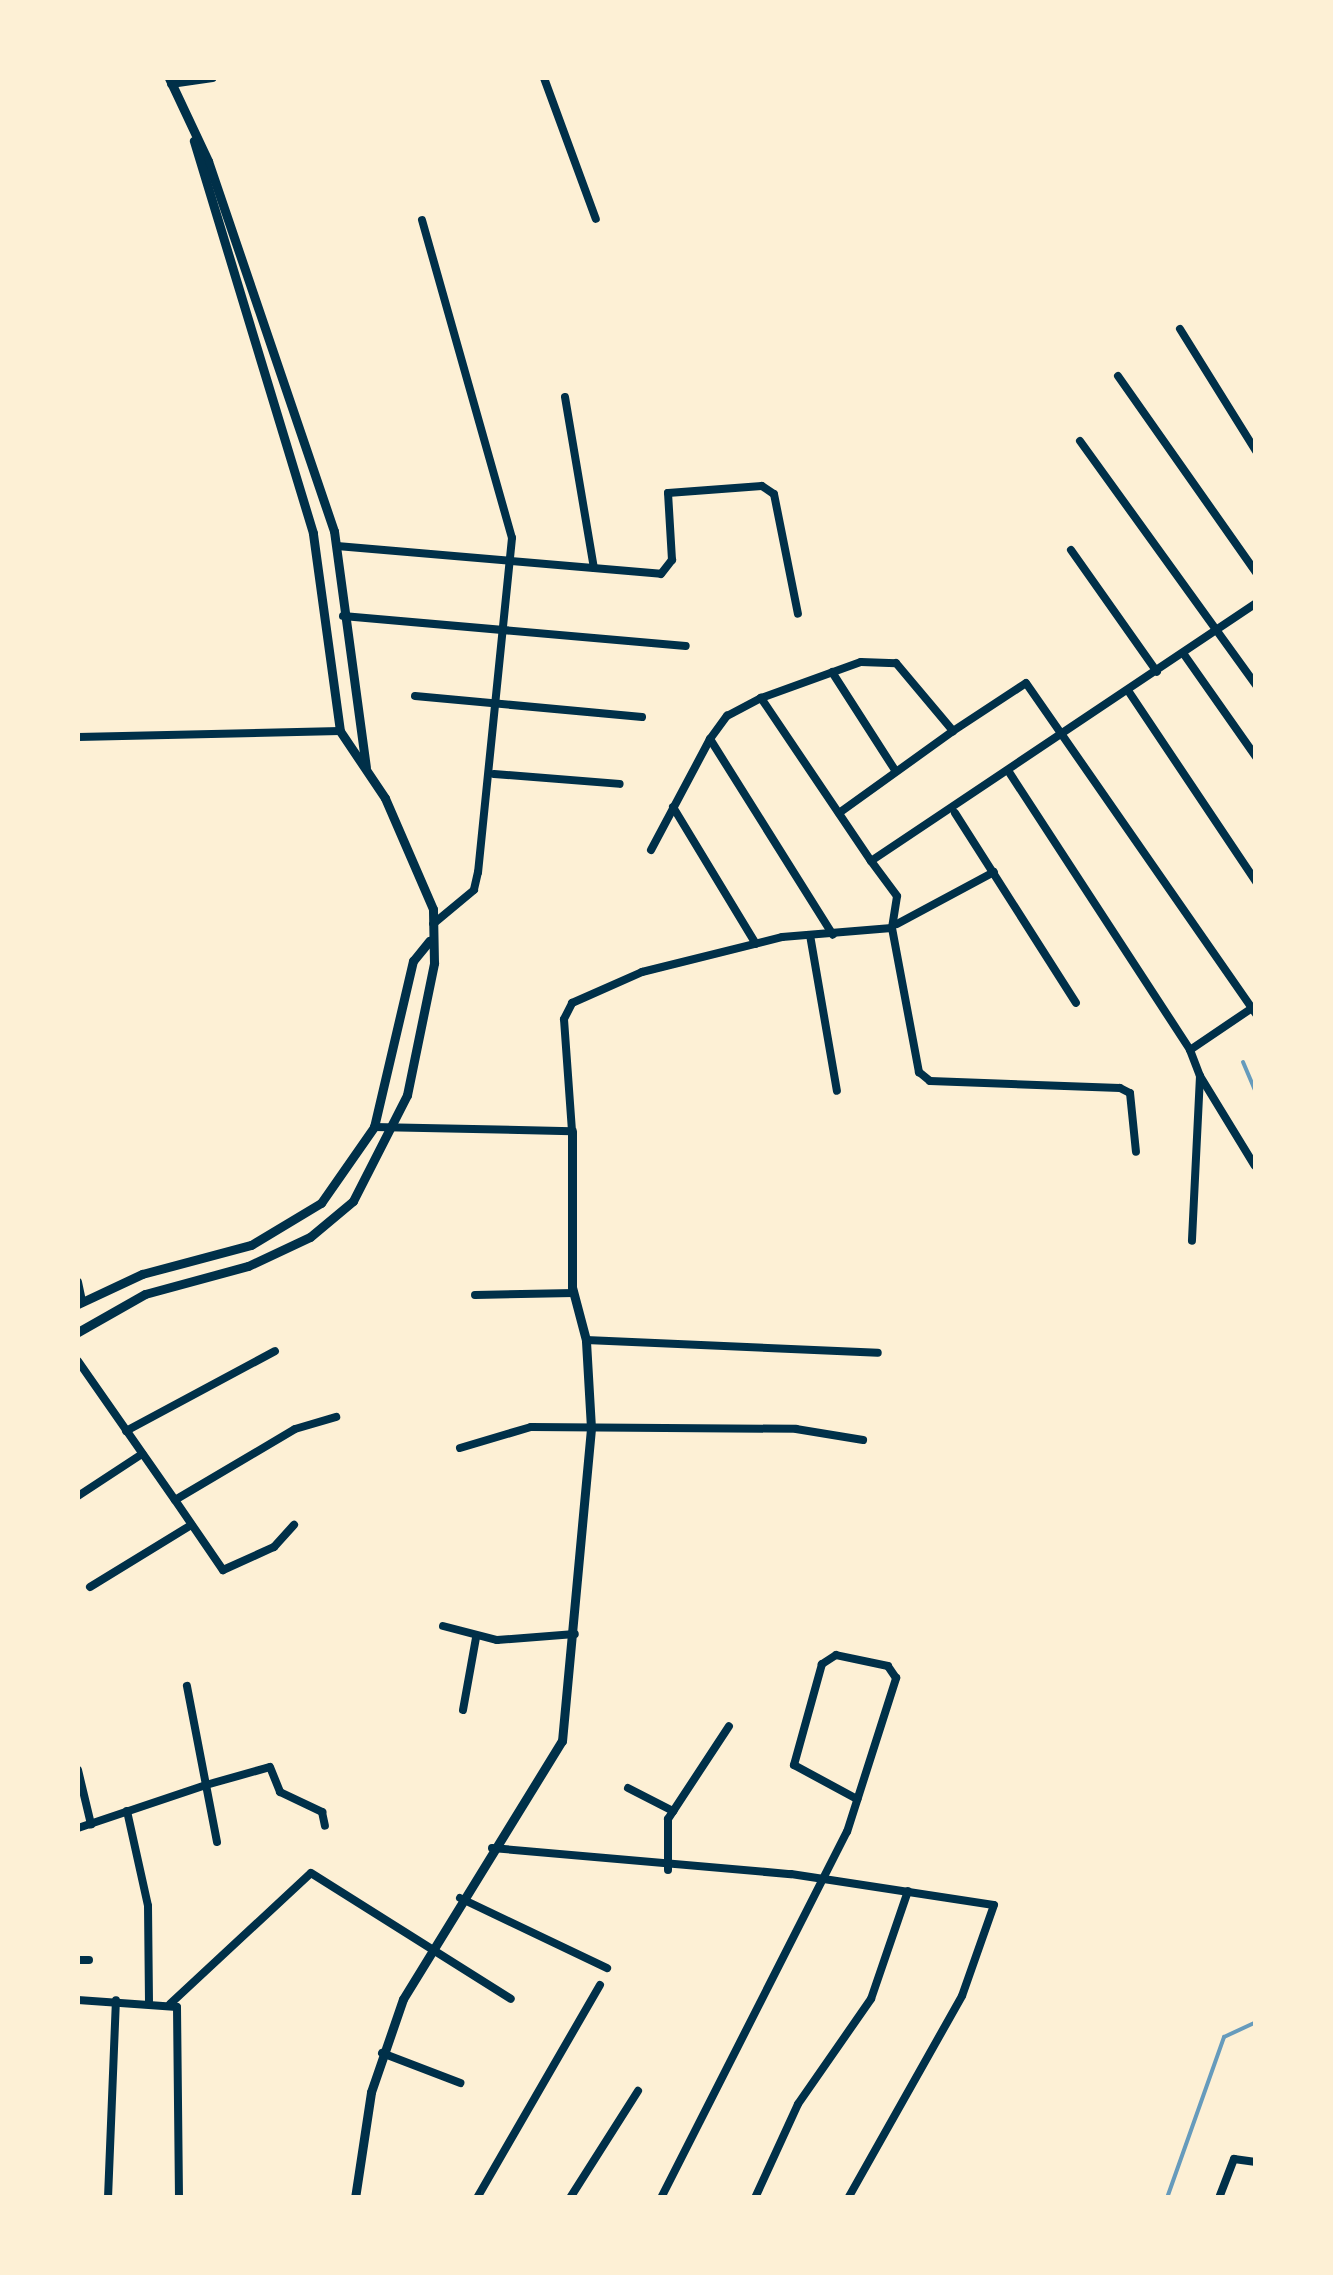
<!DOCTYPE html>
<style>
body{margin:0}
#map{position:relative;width:1333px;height:2275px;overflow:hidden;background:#fdf0d5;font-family:"Archivo Narrow",sans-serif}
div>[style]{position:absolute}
.stream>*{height:4px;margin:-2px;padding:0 2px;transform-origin:2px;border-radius:2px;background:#669bbc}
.minor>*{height:8px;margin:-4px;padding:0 4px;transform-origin:4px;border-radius:4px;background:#003049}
.tertiary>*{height:9px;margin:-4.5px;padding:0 4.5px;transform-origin:4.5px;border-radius:4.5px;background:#003049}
span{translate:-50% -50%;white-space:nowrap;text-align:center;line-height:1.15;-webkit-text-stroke:8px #fdf0d5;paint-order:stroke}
.frame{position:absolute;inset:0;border:80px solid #fdf0d5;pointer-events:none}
</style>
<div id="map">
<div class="stream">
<div style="left:1243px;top:1062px;width:34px;rotate:67deg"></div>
<div style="left:1167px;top:2198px;width:171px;rotate:-70.5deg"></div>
<div style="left:1224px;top:2037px;width:35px;rotate:-25deg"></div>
</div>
<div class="minor">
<div style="left:544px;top:78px;width:150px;rotate:69.8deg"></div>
<div style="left:171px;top:84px;width:42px;rotate:-8.1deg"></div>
<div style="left:422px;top:220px;width:330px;rotate:74.2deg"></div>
<div style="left:512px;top:538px;width:336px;rotate:95.8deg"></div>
<div style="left:478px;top:872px;width:18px;rotate:103deg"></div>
<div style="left:474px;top:890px;width:53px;rotate:140.3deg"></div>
<div style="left:1180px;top:329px;width:144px;rotate:58.1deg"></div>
<div style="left:1118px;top:376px;width:240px;rotate:54.9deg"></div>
<div style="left:565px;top:397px;width:173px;rotate:80.4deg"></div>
<div style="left:1080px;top:441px;width:301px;rotate:54.2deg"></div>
<div style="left:337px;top:546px;width:325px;rotate:4.9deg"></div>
<div style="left:661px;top:574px;width:18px;rotate:-52deg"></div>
<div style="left:672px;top:560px;width:67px;rotate:-93.4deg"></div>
<div style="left:668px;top:493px;width:94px;rotate:-4.3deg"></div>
<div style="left:762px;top:486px;width:14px;rotate:34deg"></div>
<div style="left:774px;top:494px;width:122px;rotate:78.7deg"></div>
<div style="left:1071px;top:550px;width:149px;rotate:54.8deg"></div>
<div style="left:343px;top:616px;width:344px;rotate:5deg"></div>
<div style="left:1183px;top:653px;width:127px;rotate:54.9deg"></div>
<div style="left:832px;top:672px;width:117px;rotate:57.3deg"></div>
<div style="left:1129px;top:692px;width:229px;rotate:56.2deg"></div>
<div style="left:415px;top:696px;width:228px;rotate:5.3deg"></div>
<div style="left:78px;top:737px;width:262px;rotate:-1.3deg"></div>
<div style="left:710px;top:739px;width:29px;rotate:-54deg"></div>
<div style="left:727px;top:716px;width:38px;rotate:-28deg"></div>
<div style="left:1009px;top:772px;width:332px;rotate:56.9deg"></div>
<div style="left:1190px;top:1050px;width:28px;rotate:69deg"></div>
<div style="left:1200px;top:1076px;width:165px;rotate:92.8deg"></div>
<div style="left:494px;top:774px;width:126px;rotate:4.5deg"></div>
<div style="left:673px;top:807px;width:160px;rotate:58.8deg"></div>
<div style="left:839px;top:813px;width:140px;rotate:-35.7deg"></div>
<div style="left:955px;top:813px;width:225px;rotate:57.5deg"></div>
<div style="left:651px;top:850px;width:126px;rotate:-62deg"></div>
<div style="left:710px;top:739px;width:231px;rotate:57.9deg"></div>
<div style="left:871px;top:861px;width:197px;rotate:-124deg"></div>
<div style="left:761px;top:698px;width:106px;rotate:-19.8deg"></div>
<div style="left:861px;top:662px;width:35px;rotate:2deg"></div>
<div style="left:896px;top:663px;width:89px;rotate:50deg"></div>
<div style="left:953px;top:731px;width:87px;rotate:-33.3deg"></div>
<div style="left:1026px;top:683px;width:403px;rotate:55.2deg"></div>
<div style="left:897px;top:924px;width:110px;rotate:-28.2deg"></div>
<div style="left:892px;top:928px;width:147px;rotate:79.4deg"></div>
<div style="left:919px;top:1072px;width:14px;rotate:39deg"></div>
<div style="left:930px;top:1081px;width:190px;rotate:2.1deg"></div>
<div style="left:1120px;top:1088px;width:11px;rotate:27deg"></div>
<div style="left:1130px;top:1093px;width:59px;rotate:84.2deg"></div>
<div style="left:810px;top:935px;width:158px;rotate:80.2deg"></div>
<div style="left:1190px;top:1050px;width:75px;rotate:-34.1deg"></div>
<div style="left:1200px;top:1076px;width:105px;rotate:58.6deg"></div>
<div style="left:374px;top:1127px;width:198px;rotate:1.2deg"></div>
<div style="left:572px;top:1131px;width:112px;rotate:-94.1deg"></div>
<div style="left:564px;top:1019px;width:18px;rotate:-63deg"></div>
<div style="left:572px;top:1003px;width:77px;rotate:-23.9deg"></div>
<div style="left:642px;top:972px;width:144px;rotate:-14deg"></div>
<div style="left:782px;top:937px;width:110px;rotate:-4.7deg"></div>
<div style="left:892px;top:928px;width:32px;rotate:-81deg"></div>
<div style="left:897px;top:896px;width:44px;rotate:-126.6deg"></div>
<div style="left:871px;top:861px;width:463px;rotate:-33.8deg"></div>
<div style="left:78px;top:1282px;width:19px;rotate:78deg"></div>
<div style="left:475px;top:1295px;width:99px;rotate:-1.2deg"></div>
<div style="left:586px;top:1340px;width:292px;rotate:2.5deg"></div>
<div style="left:78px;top:1361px;width:169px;rotate:55.1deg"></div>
<div style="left:175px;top:1500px;width:139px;rotate:-30.6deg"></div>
<div style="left:295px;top:1429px;width:43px;rotate:-16.3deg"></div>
<div style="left:126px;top:1431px;width:169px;rotate:-28.2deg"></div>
<div style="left:460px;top:1448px;width:74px;rotate:-16.5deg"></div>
<div style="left:531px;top:1427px;width:265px;rotate:0.4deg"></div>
<div style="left:796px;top:1429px;width:68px;rotate:9.3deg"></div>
<div style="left:78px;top:1496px;width:77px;rotate:-33.3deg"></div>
<div style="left:175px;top:1500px;width:85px;rotate:55.6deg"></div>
<div style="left:223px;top:1570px;width:56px;rotate:-24.3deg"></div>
<div style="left:274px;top:1547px;width:30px;rotate:-48deg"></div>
<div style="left:90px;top:1587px;width:119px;rotate:-31.5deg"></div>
<div style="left:443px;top:1626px;width:56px;rotate:14.5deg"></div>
<div style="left:497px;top:1640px;width:78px;rotate:-4.4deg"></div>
<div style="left:463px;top:1710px;width:73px;rotate:-79.8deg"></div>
<div style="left:78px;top:1770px;width:56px;rotate:76.5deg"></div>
<div style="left:628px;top:1788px;width:51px;rotate:27.1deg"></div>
<div style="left:127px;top:1811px;width:97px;rotate:77.5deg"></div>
<div style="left:148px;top:1906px;width:95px;rotate:89.4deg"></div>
<div style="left:78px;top:1828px;width:135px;rotate:-18.6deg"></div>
<div style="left:206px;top:1785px;width:101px;rotate:-100.9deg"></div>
<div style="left:217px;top:1842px;width:58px;rotate:-100.9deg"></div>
<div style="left:206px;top:1785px;width:66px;rotate:-15.7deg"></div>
<div style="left:270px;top:1767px;width:27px;rotate:68deg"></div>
<div style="left:280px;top:1792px;width:47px;rotate:25.5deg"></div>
<div style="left:322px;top:1812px;width:14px;rotate:78deg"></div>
<div style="left:492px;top:1848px;width:300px;rotate:5deg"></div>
<div style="left:791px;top:1874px;width:205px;rotate:8.7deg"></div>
<div style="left:994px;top:1905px;width:96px;rotate:109.4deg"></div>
<div style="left:962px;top:1996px;width:232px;rotate:119.4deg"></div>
<div style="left:668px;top:1870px;width:51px;rotate:-90deg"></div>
<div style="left:668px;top:1819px;width:111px;rotate:-56.7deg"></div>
<div style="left:460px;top:1898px;width:163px;rotate:25.5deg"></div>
<div style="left:78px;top:1960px;width:11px"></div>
<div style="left:78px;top:2000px;width:99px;rotate:4deg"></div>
<div style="left:177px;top:2007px;width:191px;rotate:89.4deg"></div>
<div style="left:170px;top:2004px;width:192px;rotate:-42.9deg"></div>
<div style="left:311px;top:1873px;width:236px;rotate:32.2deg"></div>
<div style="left:382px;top:2053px;width:84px;rotate:21deg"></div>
<div style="left:108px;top:2198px;width:198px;rotate:-87.7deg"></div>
<div style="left:477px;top:2198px;width:246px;rotate:-60deg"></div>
<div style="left:570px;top:2198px;width:127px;rotate:-57.6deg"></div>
<div style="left:661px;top:2198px;width:411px;rotate:-63.1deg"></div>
<div style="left:847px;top:1832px;width:162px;rotate:-72.3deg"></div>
<div style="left:896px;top:1678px;width:14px;rotate:-124deg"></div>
<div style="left:888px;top:1666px;width:53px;rotate:-168.1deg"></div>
<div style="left:836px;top:1655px;width:17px;rotate:147deg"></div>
<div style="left:822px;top:1664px;width:105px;rotate:105.5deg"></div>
<div style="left:794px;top:1765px;width:72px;rotate:28.4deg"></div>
<div style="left:755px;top:2198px;width:103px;rotate:-65.4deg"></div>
<div style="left:798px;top:2104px;width:128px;rotate:-55.2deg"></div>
<div style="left:871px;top:1999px;width:114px;rotate:-71.1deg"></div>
<div style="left:1219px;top:2198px;width:42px;rotate:-69deg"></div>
<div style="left:1234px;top:2159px;width:22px;rotate:8deg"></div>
</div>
<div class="tertiary">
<div style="left:169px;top:78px;width:92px;rotate:64.8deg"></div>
<div style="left:208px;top:161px;width:391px;rotate:71.2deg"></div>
<div style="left:334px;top:531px;width:238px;rotate:82.3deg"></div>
<div style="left:78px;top:1304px;width:71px;rotate:-25.1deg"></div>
<div style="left:142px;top:1274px;width:113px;rotate:-14.9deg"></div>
<div style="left:251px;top:1245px;width:82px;rotate:-31deg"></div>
<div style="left:321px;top:1203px;width:93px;rotate:-55.1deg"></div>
<div style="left:374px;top:1127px;width:171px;rotate:-76.8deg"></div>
<div style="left:413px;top:961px;width:26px;rotate:-51deg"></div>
<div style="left:78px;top:1332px;width:77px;rotate:-29.6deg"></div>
<div style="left:145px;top:1294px;width:107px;rotate:-15.2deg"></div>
<div style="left:248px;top:1266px;width:68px;rotate:-25.1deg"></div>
<div style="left:310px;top:1237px;width:56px;rotate:-39.9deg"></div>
<div style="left:353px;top:1201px;width:119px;rotate:-63deg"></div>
<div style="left:407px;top:1095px;width:135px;rotate:-78.4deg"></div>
<div style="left:434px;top:963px;width:54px;rotate:-91.1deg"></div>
<div style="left:433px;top:909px;width:121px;rotate:-113.4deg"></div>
<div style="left:385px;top:798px;width:81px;rotate:-123.9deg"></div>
<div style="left:340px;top:731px;width:200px;rotate:-97.8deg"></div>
<div style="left:313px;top:533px;width:410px;rotate:-106.9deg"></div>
<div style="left:355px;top:2198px;width:107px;rotate:-81.4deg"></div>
<div style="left:371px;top:2092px;width:98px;rotate:-71deg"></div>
<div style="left:403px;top:1999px;width:303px;rotate:-58.4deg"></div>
<div style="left:562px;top:1741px;width:314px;rotate:-84.7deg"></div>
<div style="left:591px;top:1428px;width:88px;rotate:-93.3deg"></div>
<div style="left:586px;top:1340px;width:55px;rotate:-104.8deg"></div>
<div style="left:572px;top:1287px;width:156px;rotate:-90deg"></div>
</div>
<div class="frame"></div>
</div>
